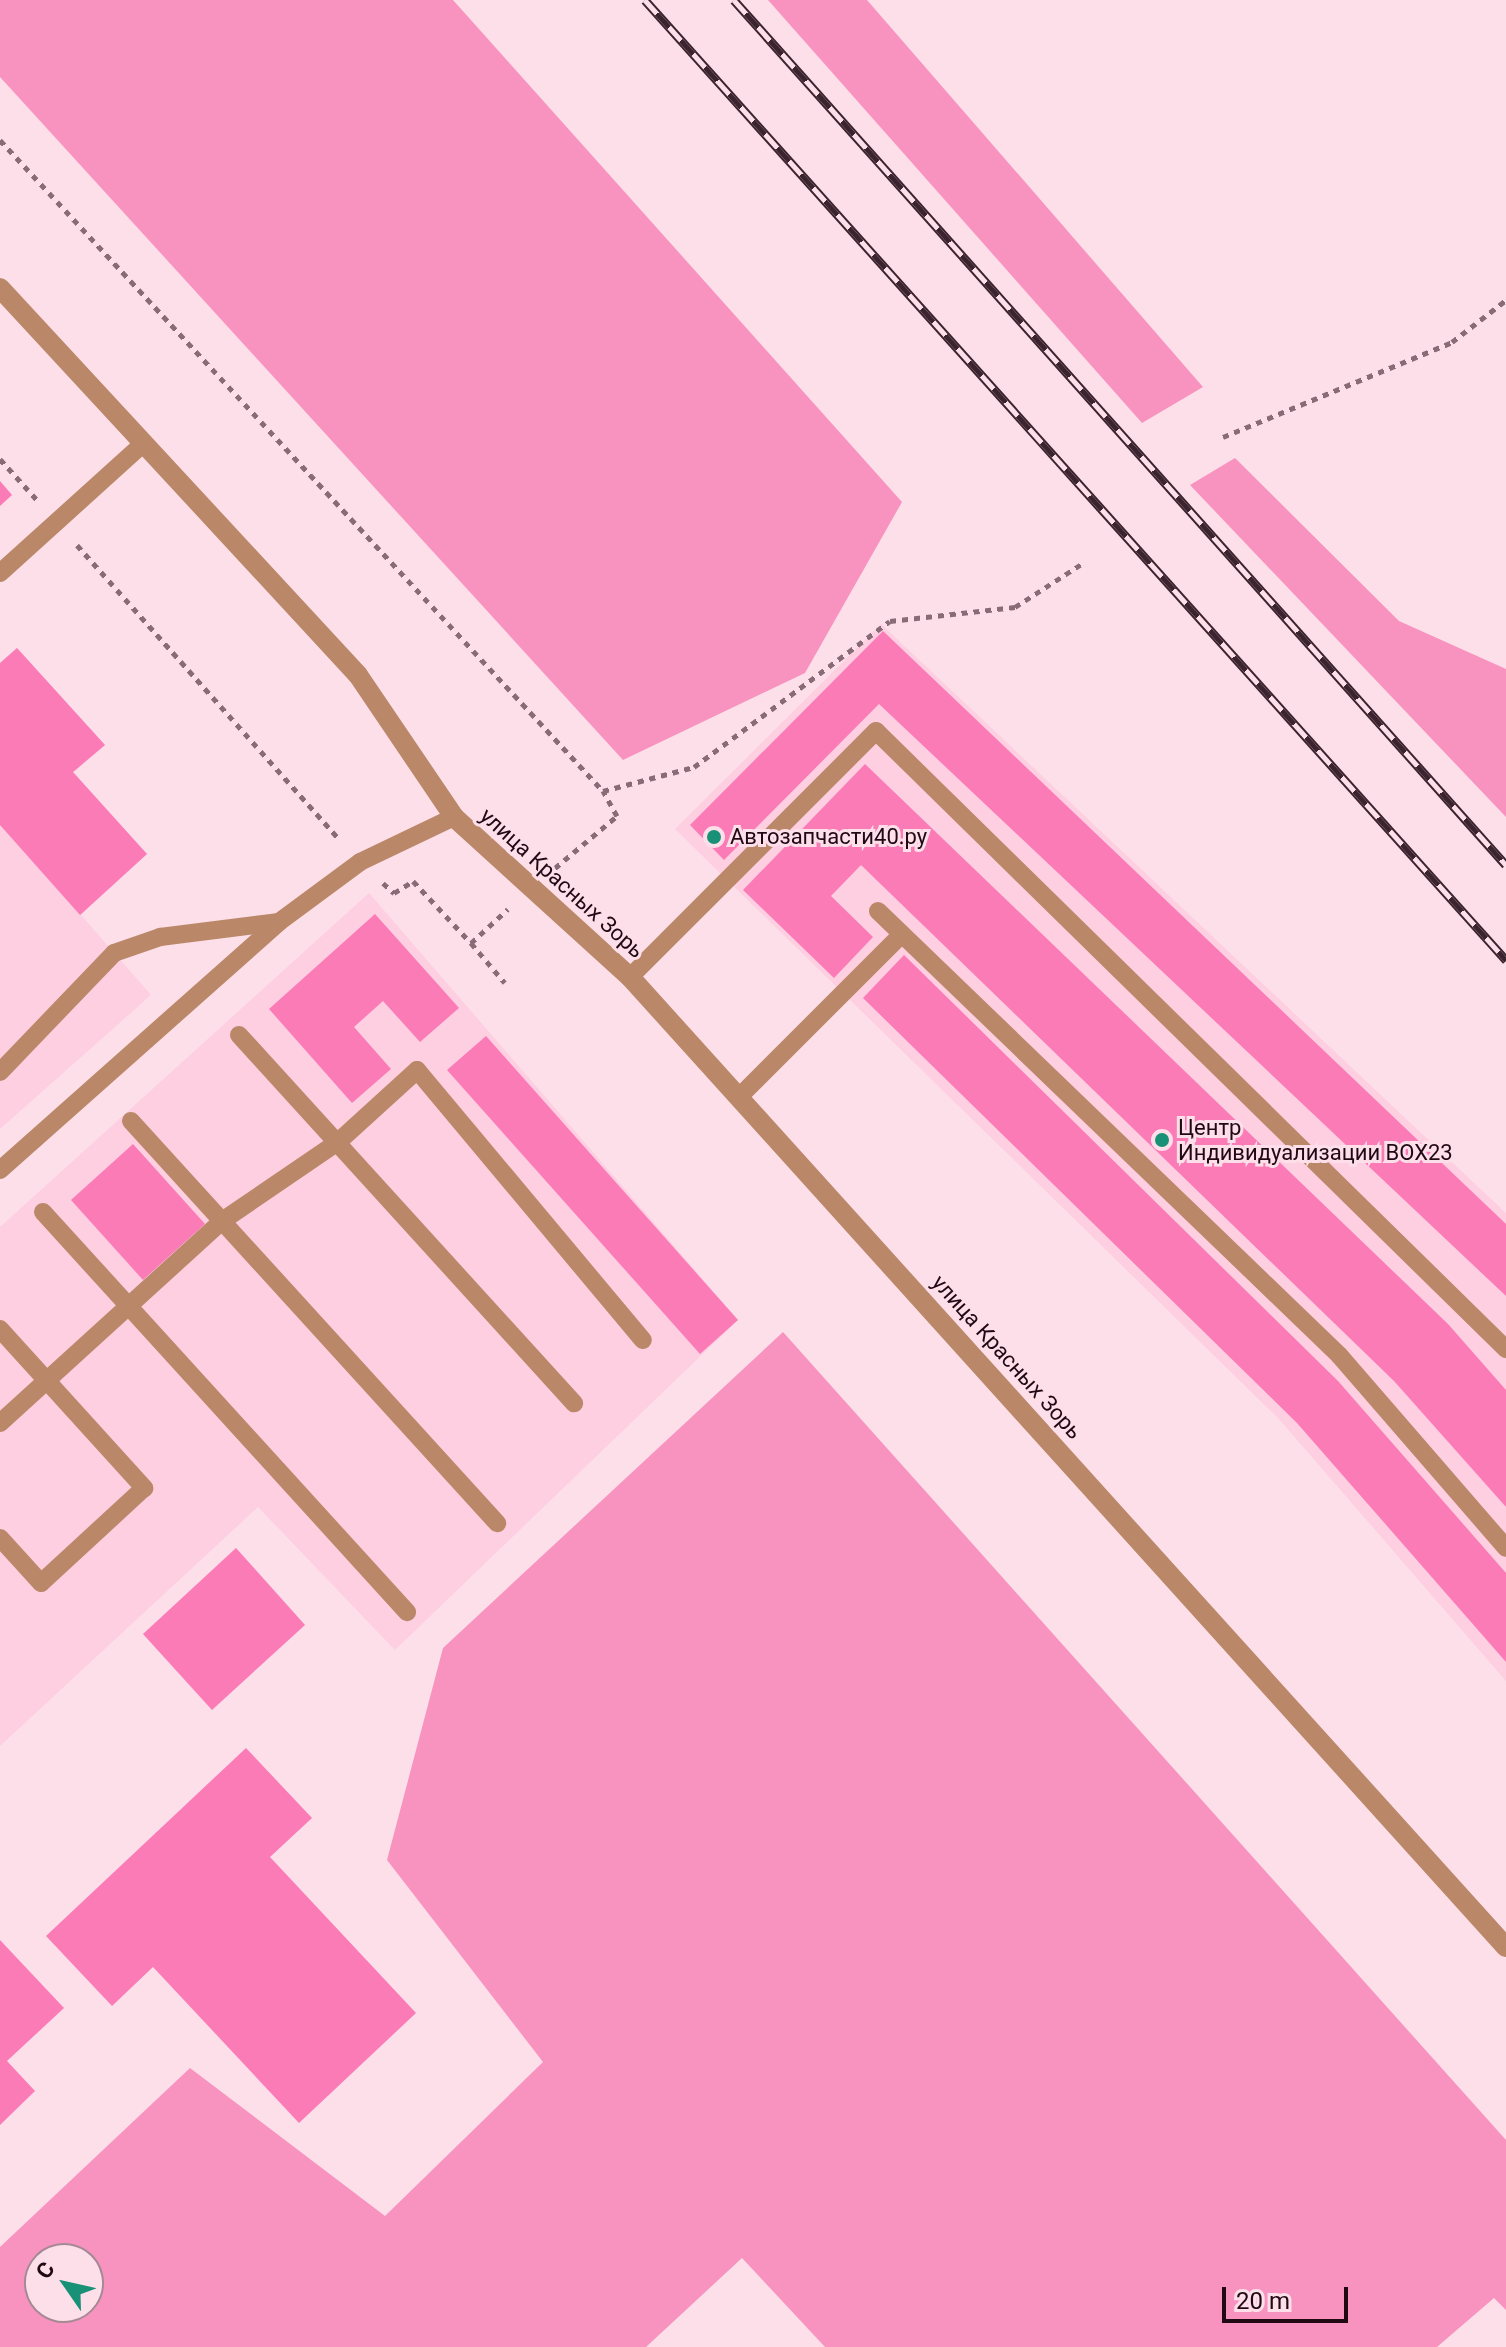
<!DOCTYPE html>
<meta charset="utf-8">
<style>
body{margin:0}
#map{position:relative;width:1506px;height:2347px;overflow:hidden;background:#fddfea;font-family:Roboto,sans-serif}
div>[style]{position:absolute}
.built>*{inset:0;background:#fecee1}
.green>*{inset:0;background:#f893bf}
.building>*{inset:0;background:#fb7bb7}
.path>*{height:5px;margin-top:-2.5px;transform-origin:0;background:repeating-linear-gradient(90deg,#876c77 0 6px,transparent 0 12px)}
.lane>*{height:18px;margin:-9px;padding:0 9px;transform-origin:9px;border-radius:9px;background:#ba8869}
.street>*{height:20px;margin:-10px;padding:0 10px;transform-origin:10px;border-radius:10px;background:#ba8869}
.rail>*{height:9px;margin-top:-4.5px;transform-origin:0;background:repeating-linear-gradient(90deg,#fddfea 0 18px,#3c242f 0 36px);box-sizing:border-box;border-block:2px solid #3c242f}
.dots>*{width:22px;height:22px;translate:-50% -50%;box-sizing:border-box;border:4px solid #fddfea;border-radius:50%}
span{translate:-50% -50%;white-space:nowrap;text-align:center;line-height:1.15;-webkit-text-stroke:6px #fddfea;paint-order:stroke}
.poi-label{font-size:22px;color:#210914}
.left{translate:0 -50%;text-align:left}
.street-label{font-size:22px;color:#210914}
.north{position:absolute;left:24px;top:2243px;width:80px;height:80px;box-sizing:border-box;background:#fddfea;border:2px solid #a58994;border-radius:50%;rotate:304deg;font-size:22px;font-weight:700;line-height:32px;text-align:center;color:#210914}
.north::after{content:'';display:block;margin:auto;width:28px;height:36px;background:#199176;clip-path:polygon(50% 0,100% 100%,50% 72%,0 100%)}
.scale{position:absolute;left:1222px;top:2287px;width:126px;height:36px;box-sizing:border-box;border:4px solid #210914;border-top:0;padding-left:10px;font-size:24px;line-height:28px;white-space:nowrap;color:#210914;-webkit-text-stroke:6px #fddfea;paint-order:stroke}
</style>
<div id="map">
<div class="built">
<div style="clip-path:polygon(881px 624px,1506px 1213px,1506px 1681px,1279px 1419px,675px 829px)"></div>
<div style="clip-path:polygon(17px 648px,105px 745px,73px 773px,147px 854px,81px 915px,151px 995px,0 1129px,0 663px)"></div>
<div style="clip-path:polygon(369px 893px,738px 1320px,395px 1650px,258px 1507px,0 1746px,0 1227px)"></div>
</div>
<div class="green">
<div style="clip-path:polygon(0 0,453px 0,902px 502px,805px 673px,623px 760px,0 77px)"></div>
<div style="clip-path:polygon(768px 0,867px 0,1203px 387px,1142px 423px)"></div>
<div style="clip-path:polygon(1235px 458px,1399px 621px,1506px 669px,1506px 817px,1190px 485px)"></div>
<div style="clip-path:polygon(evenodd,783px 1332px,1506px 2140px,1506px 2310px,1494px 2298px,1437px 2347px,825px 2347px,742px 2258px,646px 2347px,0 2347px,0 2247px,190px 2068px,385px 2216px,543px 2062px,387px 1860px,443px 1648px,783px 1332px,40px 2259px,88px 2259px,88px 2307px,40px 2307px,40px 2259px)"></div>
</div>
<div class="building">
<div style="clip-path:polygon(0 481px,12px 495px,0 506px)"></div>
<div style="clip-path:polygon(883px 631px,1506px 1224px,1506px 1296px,879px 704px,724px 860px,690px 825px)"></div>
<div style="clip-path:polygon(17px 648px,105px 745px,73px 772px,147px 854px,80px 915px,0 825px,0 663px)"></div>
<div style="clip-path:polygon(865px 764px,1448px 1324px,1506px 1390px,1506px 1507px,1394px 1381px,861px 865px,831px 896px,873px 937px,834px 978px,743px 890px)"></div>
<div style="clip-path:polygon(375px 914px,459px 1008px,420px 1042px,383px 1001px,354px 1027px,391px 1069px,352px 1103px,269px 1009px)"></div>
<div style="clip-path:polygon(904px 955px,1338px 1381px,1506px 1573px,1506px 1662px,1297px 1423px,863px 998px)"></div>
<div style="clip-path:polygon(486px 1036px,738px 1320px,700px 1354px,447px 1070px)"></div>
<div style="clip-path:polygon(133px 1144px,205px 1224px,143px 1280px,71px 1200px)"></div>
<div style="clip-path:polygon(236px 1548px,305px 1625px,212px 1710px,143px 1634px)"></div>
<div style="clip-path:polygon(246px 1748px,312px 1818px,270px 1857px,416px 2013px,299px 2123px,153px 1967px,112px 2006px,46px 1936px)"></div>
<div style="clip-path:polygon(0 1940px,64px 2008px,7px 2061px,35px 2091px,0 2125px)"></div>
</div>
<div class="path">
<div style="left:0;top:140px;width:887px;rotate:47.19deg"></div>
<div style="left:1223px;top:437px;width:248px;rotate:-22.5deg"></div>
<div style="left:1452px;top:342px;width:68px;rotate:-37.9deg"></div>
<div style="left:0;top:459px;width:57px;rotate:47.9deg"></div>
<div style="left:77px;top:545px;width:394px;rotate:48.3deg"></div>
<div style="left:555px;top:868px;width:81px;rotate:-40deg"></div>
<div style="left:617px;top:816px;width:29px;rotate:-119deg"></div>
<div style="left:603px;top:791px;width:94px;rotate:-14.8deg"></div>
<div style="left:694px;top:767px;width:244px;rotate:-36.7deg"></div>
<div style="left:890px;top:621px;width:126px;rotate:-6.4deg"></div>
<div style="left:1015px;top:607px;width:81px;rotate:-32.9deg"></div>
<div style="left:383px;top:883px;width:15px;rotate:42deg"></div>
<div style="left:394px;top:893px;width:22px;rotate:-32deg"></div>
<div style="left:413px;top:881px;width:85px;rotate:46.9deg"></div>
<div style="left:471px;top:943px;width:50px;rotate:-42.6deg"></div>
<div style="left:471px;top:943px;width:52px;rotate:49.6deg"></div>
</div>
<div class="lane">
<div style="left:0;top:573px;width:194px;rotate:-42.1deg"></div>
<div style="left:878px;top:911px;width:640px;rotate:43.92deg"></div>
<div style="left:1339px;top:1355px;width:255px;rotate:49.1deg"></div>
<div style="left:630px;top:977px;width:348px;rotate:-45deg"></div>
<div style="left:876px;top:731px;width:883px;rotate:44.45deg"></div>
<div style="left:239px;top:1035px;width:498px;rotate:47.7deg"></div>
<div style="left:0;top:1072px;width:165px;rotate:-46.2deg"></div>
<div style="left:114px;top:953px;width:49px;rotate:-19.2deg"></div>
<div style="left:160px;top:937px;width:120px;rotate:-7.2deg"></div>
<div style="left:740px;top:1096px;width:229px;rotate:-45deg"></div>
<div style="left:131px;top:1121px;width:544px;rotate:47.68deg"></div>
<div style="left:0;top:1170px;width:373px;rotate:-41.6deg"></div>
<div style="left:279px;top:922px;width:101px;rotate:-36.5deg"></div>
<div style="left:360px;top:862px;width:104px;rotate:-25.6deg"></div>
<div style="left:43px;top:1212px;width:541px;rotate:47.7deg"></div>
<div style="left:0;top:1329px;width:215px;rotate:47.8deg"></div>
<div style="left:144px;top:1488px;width:140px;rotate:137.3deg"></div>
<div style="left:41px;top:1583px;width:61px;rotate:-132.3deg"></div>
<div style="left:0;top:1423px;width:300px;rotate:-42.3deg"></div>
<div style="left:222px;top:1221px;width:140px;rotate:-34.3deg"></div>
<div style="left:338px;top:1142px;width:107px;rotate:-42.3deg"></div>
<div style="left:417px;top:1070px;width:352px;rotate:50.1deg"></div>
</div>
<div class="street">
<div style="left:0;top:288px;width:527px;rotate:47.23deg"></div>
<div style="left:358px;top:675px;width:171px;rotate:55.9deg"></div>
<div style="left:454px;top:817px;width:238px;rotate:42.3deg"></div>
<div style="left:630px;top:977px;width:1307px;rotate:47.92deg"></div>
</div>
<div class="rail">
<div style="left:645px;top:0;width:1290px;rotate:48.11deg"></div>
<div style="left:734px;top:0;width:1159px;rotate:48.25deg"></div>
</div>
<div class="dots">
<div style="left:714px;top:837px;background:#199176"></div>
<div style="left:1162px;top:1140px;background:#199176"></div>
</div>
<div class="poi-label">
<span class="left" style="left:730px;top:837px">Автозапчасти40.ру</span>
<span class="left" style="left:1178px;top:1140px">Центр<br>Индивидуализации BOX23</span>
</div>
<div class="street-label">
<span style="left:562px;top:883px;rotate:42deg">улица Красных Зорь</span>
<span style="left:1007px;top:1357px;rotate:48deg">улица Красных Зорь</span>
</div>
<div class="north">С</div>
<div class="scale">20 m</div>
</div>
